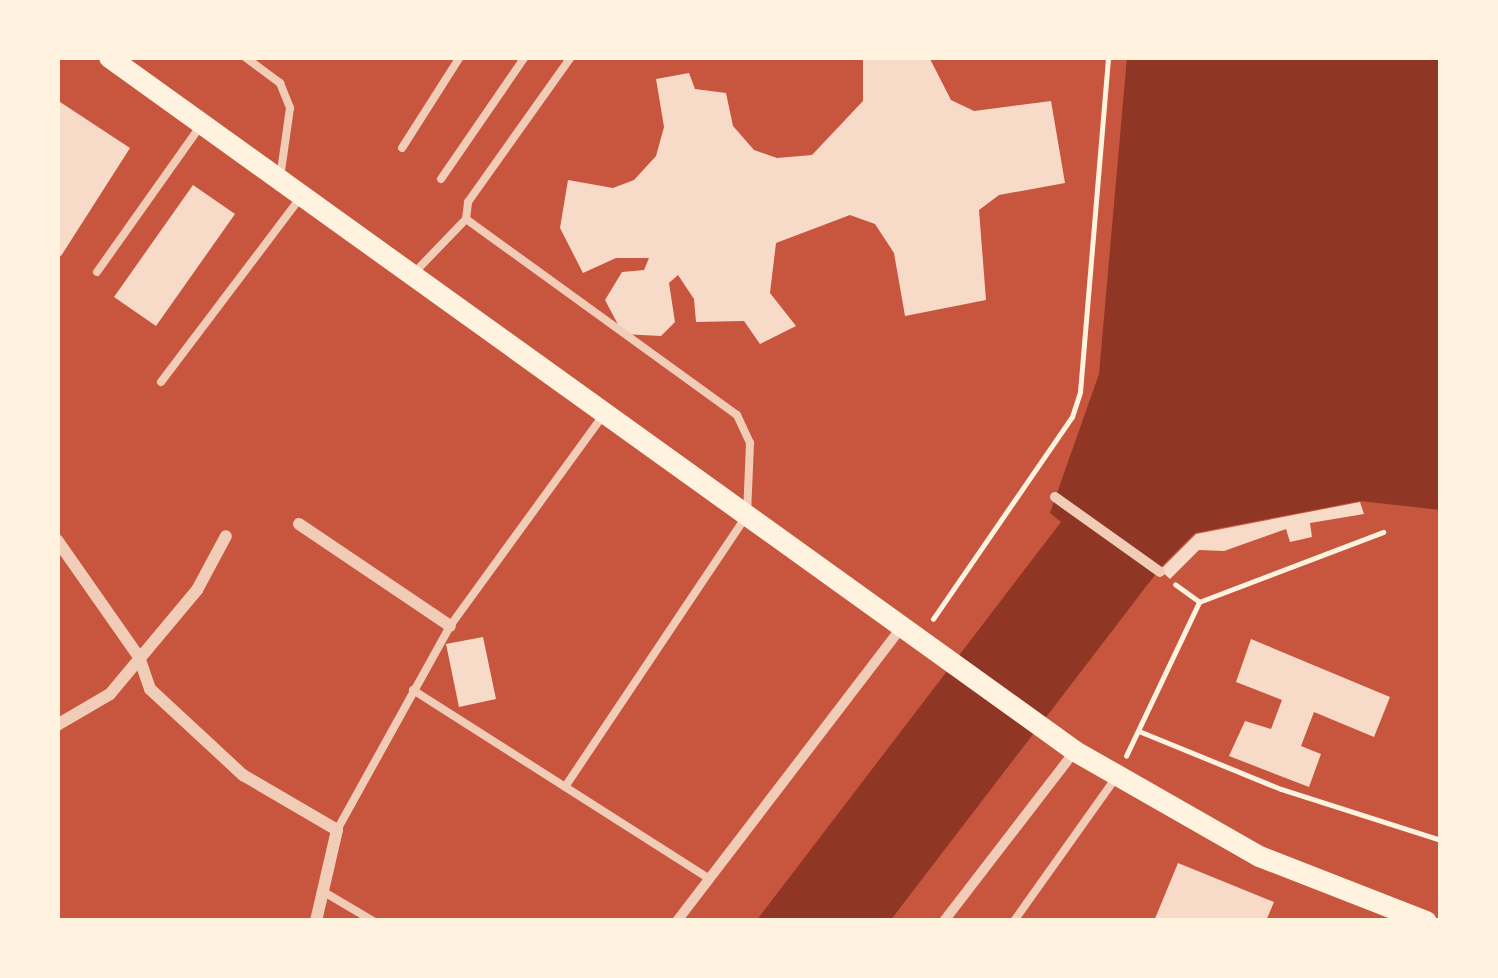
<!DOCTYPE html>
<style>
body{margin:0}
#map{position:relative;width:1498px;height:978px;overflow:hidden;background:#c8553d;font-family:"Times New Roman",serif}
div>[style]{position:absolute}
.water>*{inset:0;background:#8f3625}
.building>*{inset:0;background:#f7dbc8}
.path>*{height:4.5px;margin:-2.25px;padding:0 2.25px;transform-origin:2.25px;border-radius:2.25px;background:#fff3e0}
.service>*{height:8px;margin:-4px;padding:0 4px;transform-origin:4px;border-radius:4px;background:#f1ccb7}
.pedestrian>*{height:10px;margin:-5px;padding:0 5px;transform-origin:5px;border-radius:5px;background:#f1ccb7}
.minor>*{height:12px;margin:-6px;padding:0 6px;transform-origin:6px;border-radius:6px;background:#f1ccb7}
.secondary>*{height:21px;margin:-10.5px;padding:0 10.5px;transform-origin:10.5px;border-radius:10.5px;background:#fff3e0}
span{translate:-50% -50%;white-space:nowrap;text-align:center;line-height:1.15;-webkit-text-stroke:12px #fff3e0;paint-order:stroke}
.frame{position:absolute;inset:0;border:60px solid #fff3e0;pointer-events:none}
</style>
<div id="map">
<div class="water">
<div style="clip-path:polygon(1127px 57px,1441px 57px,1441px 510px,1360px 501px,1195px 533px,1161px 567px,890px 921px,756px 921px,1061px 522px,1050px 513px,1099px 374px)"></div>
</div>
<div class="building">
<div style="clip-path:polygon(863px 57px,929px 57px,951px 100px,974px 111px,1051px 101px,1065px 183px,999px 195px,979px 210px,986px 300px,905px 316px,894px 253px,875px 224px,850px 215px,776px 243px,770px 293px,796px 326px,760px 344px,744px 321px,696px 322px,694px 299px,678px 275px,669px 283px,675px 322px,661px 336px,623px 334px,605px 300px,622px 272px,644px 270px,649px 258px,616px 258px,583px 273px,560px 228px,568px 180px,613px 188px,634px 180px,656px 156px,664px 127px,656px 79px,689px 73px,695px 89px,726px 93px,733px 126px,754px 150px,777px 158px,812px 155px,863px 101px)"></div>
<div style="clip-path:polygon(57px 100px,130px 148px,61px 256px,57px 254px)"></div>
<div style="clip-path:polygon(193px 185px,235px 214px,156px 326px,114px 297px)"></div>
<div style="clip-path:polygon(1360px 502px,1364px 514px,1310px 523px,1312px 537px,1290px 542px,1286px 529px,1224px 551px,1199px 550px,1170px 579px,1160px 570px,1196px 534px)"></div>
<div style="clip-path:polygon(483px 637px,496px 699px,459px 707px,446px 644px)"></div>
<div style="clip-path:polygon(1251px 639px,1390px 697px,1374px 737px,1314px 712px,1301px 746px,1321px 754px,1309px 787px,1229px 756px,1245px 721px,1271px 729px,1282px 700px,1236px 682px)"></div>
<div style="clip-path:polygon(1178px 863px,1274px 902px,1266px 921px,1154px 921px)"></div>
</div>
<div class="path">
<div style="left:1199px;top:602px;width:197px;rotate:-20.8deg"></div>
<div style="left:933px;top:619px;width:245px;rotate:-55.5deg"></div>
<div style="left:1072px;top:417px;width:26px;rotate:-72deg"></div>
<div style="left:1080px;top:392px;width:336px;rotate:-85.2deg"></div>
<div style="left:1139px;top:731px;width:153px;rotate:22.2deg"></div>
<div style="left:1281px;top:789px;width:168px;rotate:17.7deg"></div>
<div style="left:1126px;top:756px;width:170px;rotate:-64.6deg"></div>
<div style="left:1199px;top:602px;width:29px;rotate:-144deg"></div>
</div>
<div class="service">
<div style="left:245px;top:57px;width:44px;rotate:36.6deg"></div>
<div style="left:280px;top:83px;width:27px;rotate:68deg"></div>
<div style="left:290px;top:108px;width:71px;rotate:98.1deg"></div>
<div style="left:402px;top:148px;width:108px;rotate:-57.5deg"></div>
<div style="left:441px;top:179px;width:148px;rotate:-55.5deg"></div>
<div style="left:466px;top:219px;width:334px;rotate:35.9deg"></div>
<div style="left:737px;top:415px;width:31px;rotate:65deg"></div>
<div style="left:750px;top:443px;width:72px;rotate:92.4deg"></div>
<div style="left:747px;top:515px;width:327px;rotate:123.8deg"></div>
<div style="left:97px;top:272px;width:180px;rotate:-54.7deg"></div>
<div style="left:415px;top:272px;width:74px;rotate:-46.1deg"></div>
<div style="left:466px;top:219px;width:17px;rotate:-83deg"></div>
<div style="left:468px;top:202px;width:178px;rotate:-54.6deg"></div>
<div style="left:161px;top:382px;width:232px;rotate:-52.9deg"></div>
<div style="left:413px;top:690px;width:352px;rotate:32.5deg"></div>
<div style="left:337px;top:830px;width:233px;rotate:-61deg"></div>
<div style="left:450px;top:626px;width:257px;rotate:-54deg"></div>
<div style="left:324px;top:892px;width:57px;rotate:30.6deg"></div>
<div style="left:1014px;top:921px;width:174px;rotate:-54.6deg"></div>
</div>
<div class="pedestrian">
<div style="left:1055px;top:497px;width:129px;rotate:35.5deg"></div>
<div style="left:677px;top:921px;width:369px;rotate:-52.6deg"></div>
<div style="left:944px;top:921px;width:215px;rotate:-52.4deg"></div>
</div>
<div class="minor">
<div style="left:299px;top:524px;width:182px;rotate:34deg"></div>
<div style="left:57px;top:540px;width:143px;rotate:55deg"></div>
<div style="left:139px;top:657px;width:34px;rotate:71deg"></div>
<div style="left:150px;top:689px;width:127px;rotate:42.8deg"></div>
<div style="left:243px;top:775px;width:109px;rotate:30.3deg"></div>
<div style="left:337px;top:830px;width:93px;rotate:103deg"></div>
<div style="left:57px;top:725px;width:61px;rotate:-30.3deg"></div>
<div style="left:110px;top:694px;width:136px;rotate:-50.1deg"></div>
<div style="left:197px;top:590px;width:61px;rotate:-61.8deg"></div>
</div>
<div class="secondary">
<div style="left:109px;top:57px;width:1189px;rotate:35.69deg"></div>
<div style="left:1075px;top:751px;width:212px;rotate:29.7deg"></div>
<div style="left:1259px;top:856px;width:179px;rotate:21.3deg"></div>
</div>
<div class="frame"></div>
</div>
